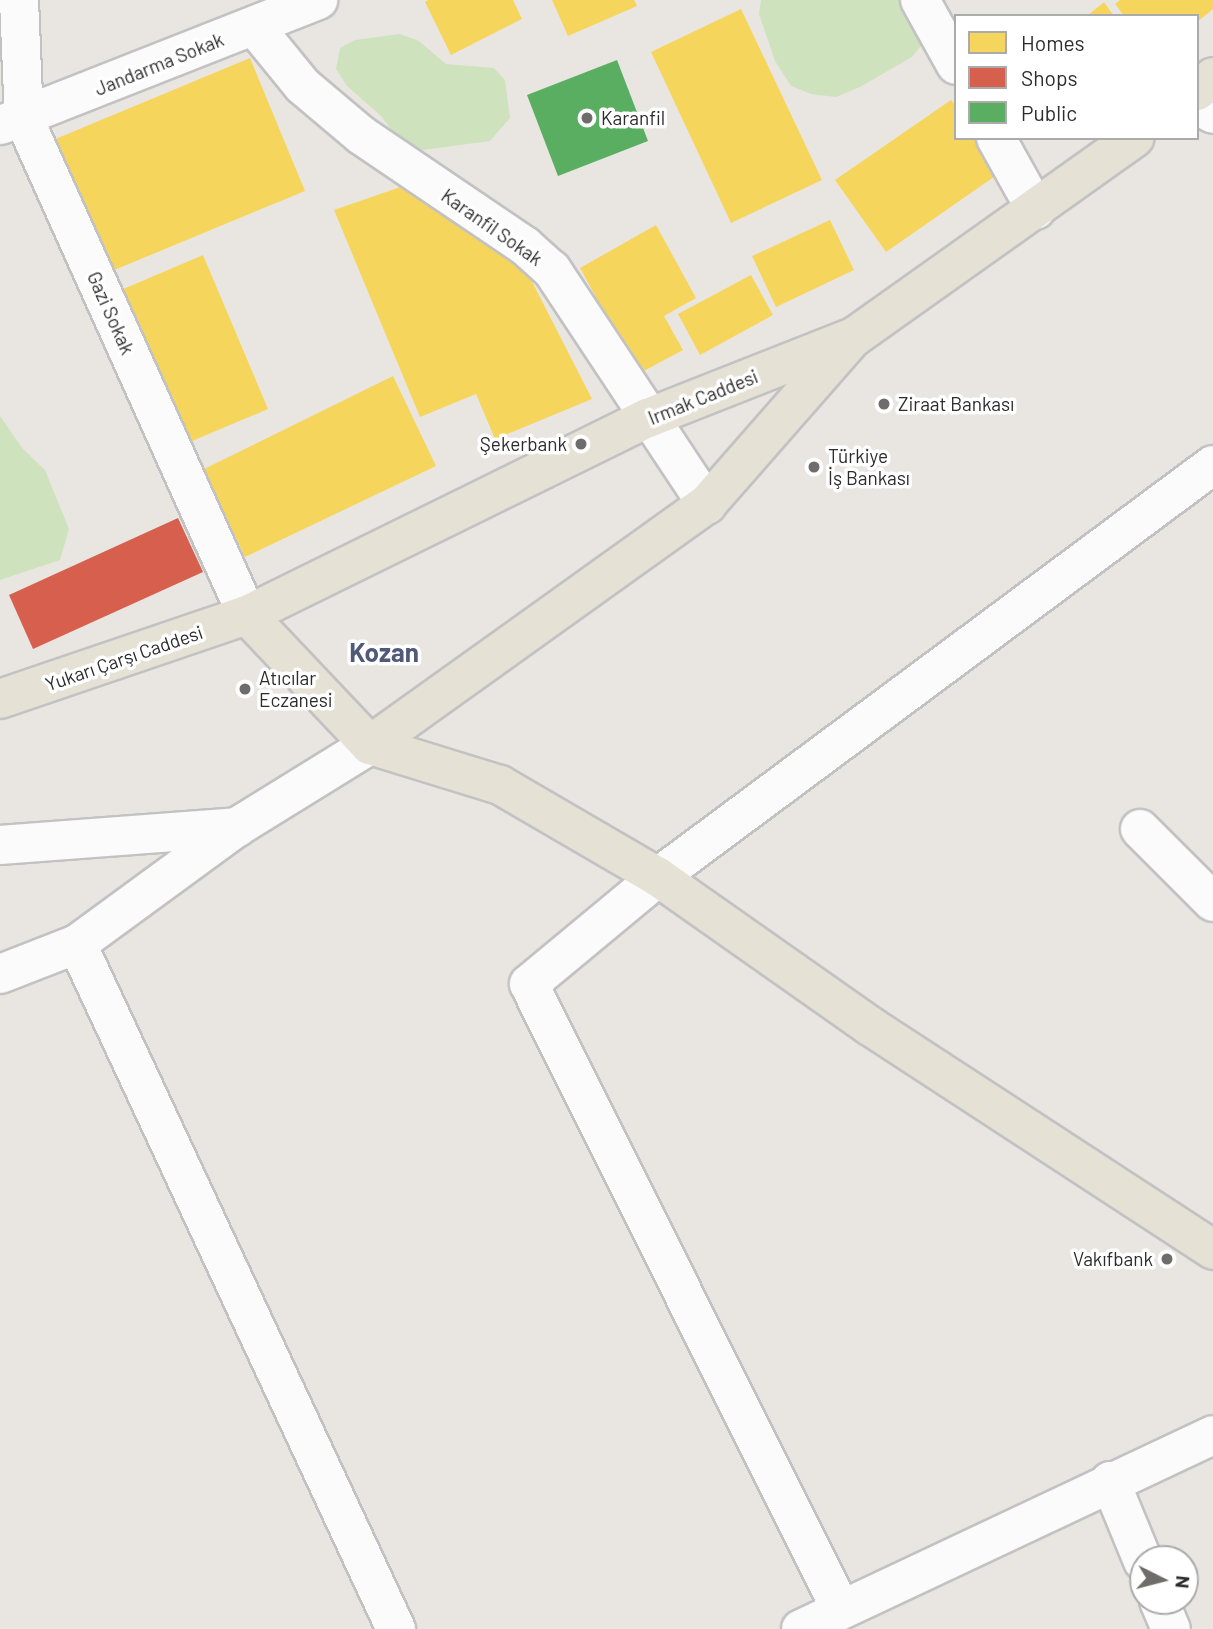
<!DOCTYPE html>
<meta charset="utf-8">
<style>
body{margin:0}
#map{position:relative;width:1213px;height:1629px;overflow:hidden;background:#e9e6e2;font-family:Barlow,sans-serif}
div>[style]{position:absolute}
.green>*{inset:0;background:#cfe2be}
.homes>*{inset:0;background:#f6d55c}
.shops>*{inset:0;background:#d6604d}
.public>*{inset:0;background:#5aae61}
.roads{filter:drop-shadow(2px 0 #c3c2c2) drop-shadow(-2px 0 #c3c2c2) drop-shadow(0 2px #c3c2c2) drop-shadow(0 -2px #c3c2c2)}
.minor>*{height:38px;margin:-19px;padding:0 19px;transform-origin:19px;border-radius:19px;background:#fcfbfb}
.major>*{height:38px;margin:-19px;padding:0 19px;transform-origin:19px;border-radius:19px;background:#e6e1d5}
.dots>*{width:19px;height:19px;translate:-50% -50%;box-sizing:border-box;border:4px solid #fff;border-radius:50%}
span{translate:-50% -50%;white-space:nowrap;text-align:center;line-height:1.15;-webkit-text-stroke:7px #fff;paint-order:stroke}
.street-label{font-size:19px;color:#2c2c2c}
.poi-label{font-size:19px;color:#2c2c2c}
.left{translate:0 -50%;text-align:left}
.right{translate:-100% -50%;text-align:right}
.district-label{font-size:26px;color:#4f5a79;font-weight:700}
.legend{position:absolute;left:954px;top:14px;width:245px;height:126px;box-sizing:border-box;background:#fff;border:2px solid #ababab;margin:0;padding:9px 12px;list-style:none;font-size:21px;color:#2c2c2c}
.legend li{display:flex;align-items:center;gap:14px;height:35px}
.legend b{width:35px;border:2px solid #ababab}
.north{position:absolute;left:1129px;top:1545px;width:70px;height:70px;box-sizing:border-box;background:#fff;border:2px solid #ababab;border-radius:50%;rotate:96deg;font-size:19px;font-weight:700;line-height:28px;text-align:center;color:#2c2c2c}
.north::after{content:'';display:block;margin:auto;width:24px;height:32px;background:#6e6d6c;clip-path:polygon(50% 0,100% 100%,50% 72%,0 100%)}
</style>
<div id="map">
<div class="green">
<div style="clip-path:polygon(761px 0,907px 0,924px 42px,912px 57px,860px 87px,836px 97px,811px 94px,791px 86px,775px 61px,759px 14px)"></div>
<div style="clip-path:polygon(400px 34px,419px 41px,446px 64px,494px 68px,505px 80px,510px 118px,490px 141px,423px 150px,403px 145px,381px 116px,347px 86px,336px 69px,340px 48px,355px 40px)"></div>
<div style="clip-path:polygon(0 416px,23px 449px,45px 470px,69px 529px,60px 560px,0 580px)"></div>
</div>
<div class="homes">
<div style="clip-path:polygon(428px 0,513px 0,522px 19px,451px 55px,425px 2px)"></div>
<div style="clip-path:polygon(552px 0,634px 0,637px 6px,568px 36px)"></div>
<div style="clip-path:polygon(1120px 0,1213px 0,1213px 9px,1197px 22px,1197px 16px,1124px 16px,1115px 4px)"></div>
<div style="clip-path:polygon(1104px 2px,1114px 16px,1087px 16px)"></div>
<div style="clip-path:polygon(741px 9px,822px 180px,731px 223px,651px 52px)"></div>
<div style="clip-path:polygon(250px 58px,305px 191px,107px 273px,53px 140px)"></div>
<div style="clip-path:polygon(951px 100px,956px 106px,956px 138px,978px 138px,1001px 172px,886px 252px,835px 180px)"></div>
<div style="clip-path:polygon(409px 184px,522px 262px,592px 399px,495px 439px,476px 394px,420px 417px,334px 210px)"></div>
<div style="clip-path:polygon(830px 220px,854px 270px,776px 307px,752px 256px)"></div>
<div style="clip-path:polygon(656px 225px,696px 298px,664px 316px,683px 350px,638px 374px,580px 268px)"></div>
<div style="clip-path:polygon(203px 255px,268px 409px,185px 444px,121px 290px)"></div>
<div style="clip-path:polygon(751px 275px,773px 315px,700px 355px,678px 314px)"></div>
<div style="clip-path:polygon(393px 376px,436px 466px,245px 557px,204px 469px)"></div>
</div>
<div class="shops">
<div style="clip-path:polygon(178px 518px,203px 572px,33px 649px,9px 595px)"></div>
</div>
<div class="public">
<div style="clip-path:polygon(617px 60px,648px 141px,558px 176px,527px 95px)"></div>
</div>
<div class="roads">
<div class="minor">
<div style="left:19px;top:0;width:119px;rotate:87.6deg"></div>
<div style="left:24px;top:119px;width:544px;rotate:65.79deg"></div>
<div style="left:920px;top:0;width:74px;rotate:61deg"></div>
<div style="left:254px;top:26px;width:77px;rotate:50.8deg"></div>
<div style="left:303px;top:86px;width:76px;rotate:40.2deg"></div>
<div style="left:361px;top:135px;width:198px;rotate:34.1deg"></div>
<div style="left:525px;top:246px;width:36px;rotate:42deg"></div>
<div style="left:552px;top:270px;width:281px;rotate:56.5deg"></div>
<div style="left:1197px;top:105px;width:18px;rotate:29deg"></div>
<div style="left:1px;top:125px;width:341px;rotate:-21.5deg"></div>
<div style="left:996px;top:138px;width:82px;rotate:60.9deg"></div>
<div style="left:1140px;top:829px;width:103px;rotate:45deg"></div>
<div style="left:0;top:845px;width:238px;rotate:-4.3deg"></div>
<div style="left:77px;top:944px;width:756px;rotate:65.03deg"></div>
<div style="left:0;top:974px;width:83px;rotate:-21.3deg"></div>
<div style="left:77px;top:944px;width:198px;rotate:-36.2deg"></div>
<div style="left:237px;top:827px;width:156px;rotate:-31.7deg"></div>
<div style="left:1110px;top:1481px;width:87px;rotate:67.6deg"></div>
<div style="left:1159px;top:1601px;width:30px;rotate:67deg"></div>
<div style="left:841px;top:1610px;width:699px;rotate:-116.49deg"></div>
<div style="left:529px;top:984px;width:168px;rotate:-39.7deg"></div>
<div style="left:658px;top:877px;width:691px;rotate:-36.59deg"></div>
<div style="left:801px;top:1629px;width:455px;rotate:-25.2deg"></div>
</div>
<div class="major">
<div style="left:1197px;top:91px;width:21px;rotate:-41deg"></div>
<div style="left:247px;top:615px;width:179px;rotate:46.6deg"></div>
<div style="left:370px;top:745px;width:136px;rotate:17.1deg"></div>
<div style="left:500px;top:785px;width:183px;rotate:30.2deg"></div>
<div style="left:658px;top:877px;width:259px;rotate:35.1deg"></div>
<div style="left:870px;top:1026px;width:410px;rotate:33.1deg"></div>
<div style="left:0;top:699px;width:261px;rotate:-18.8deg"></div>
<div style="left:247px;top:615px;width:447px;rotate:-26.2deg"></div>
<div style="left:648px;top:418px;width:221px;rotate:-21.5deg"></div>
<div style="left:854px;top:337px;width:344px;rotate:-35.4deg"></div>
<div style="left:370px;top:745px;width:414px;rotate:-35.6deg"></div>
<div style="left:707px;top:504px;width:214px;rotate:-48.8deg"></div>
</div>
</div>
<div class="dots">
<div style="left:587px;top:118px;background:#6e6d6c"></div>
<div style="left:884px;top:404px;background:#6e6d6c"></div>
<div style="left:581px;top:444px;background:#6e6d6c"></div>
<div style="left:814px;top:467px;background:#6e6d6c"></div>
<div style="left:245px;top:689px;background:#6e6d6c"></div>
<div style="left:1167px;top:1259px;background:#6e6d6c"></div>
</div>
<div class="street-label">
<span style="left:159px;top:64px;rotate:-22deg">Jandarma Sokak</span>
<span style="left:492px;top:227px;rotate:35deg">Karanfil Sokak</span>
<span style="left:111px;top:313px;rotate:66deg">Gazi Sokak</span>
<span style="left:703px;top:397px;rotate:-22deg">Irmak Caddesi</span>
<span style="left:124px;top:658px;rotate:-19deg">Yukarı Çarşı Caddesi</span>
</div>
<div class="poi-label">
<span class="left" style="left:601px;top:118px">Karanfil</span>
<span class="left" style="left:898px;top:404px">Ziraat Bankası</span>
<span class="right" style="left:567px;top:444px">Şekerbank</span>
<span class="left" style="left:828px;top:467px">Türkiye<br>İş Bankası</span>
<span class="left" style="left:259px;top:689px">Atıcılar<br>Eczanesi</span>
<span class="right" style="left:1153px;top:1259px">Vakıfbank</span>
</div>
<div class="district-label">
<span style="left:384px;top:652px">Kozan</span>
</div>
<ul class="legend">
<li><b style="height:19px;background:#f6d55c"></b>Homes</li>
<li><b style="height:19px;background:#d6604d"></b>Shops</li>
<li><b style="height:19px;background:#5aae61"></b>Public</li>
</ul>
<div class="north">N</div>
</div>
